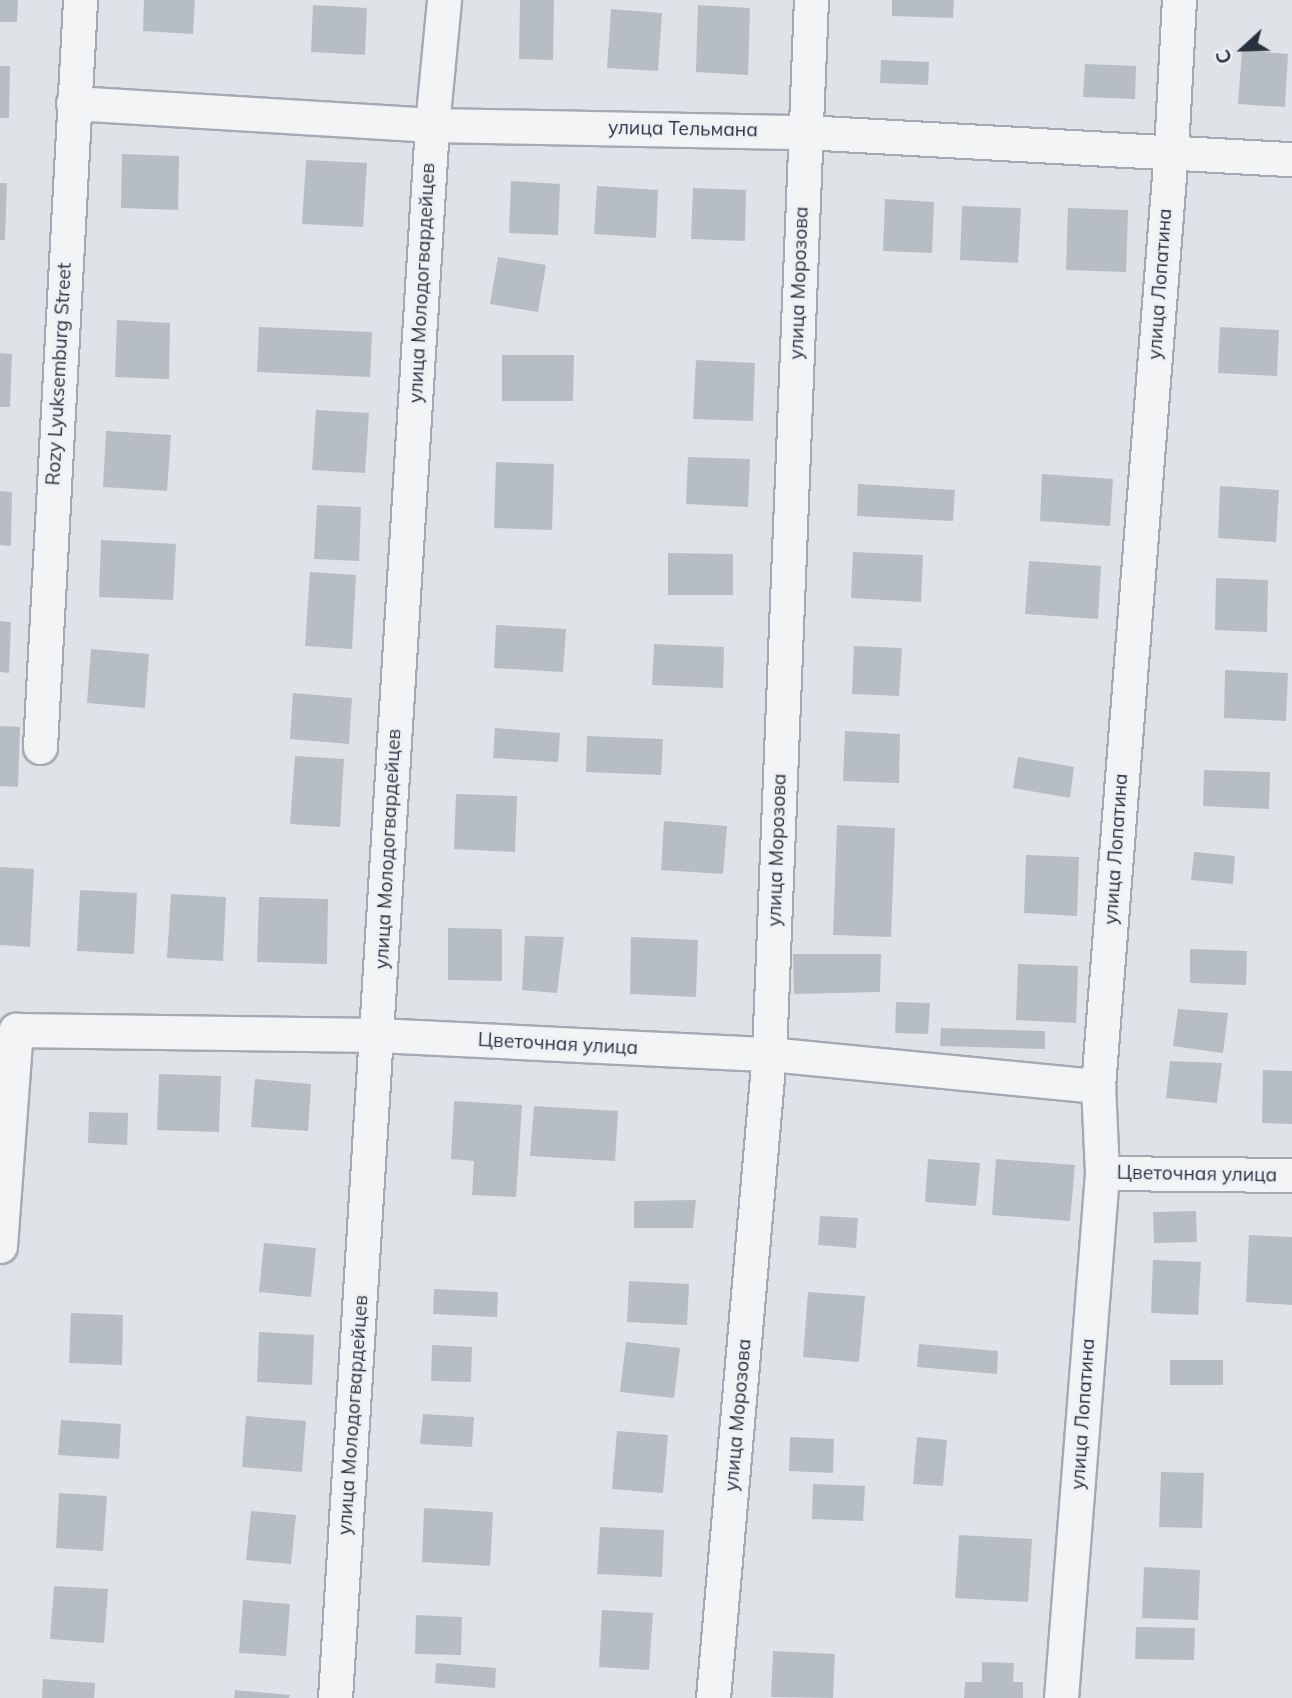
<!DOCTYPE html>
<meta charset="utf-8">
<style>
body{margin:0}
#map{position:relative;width:1292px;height:1698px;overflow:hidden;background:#dfe3e8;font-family:Mulish,sans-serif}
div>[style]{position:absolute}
.building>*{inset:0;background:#b6bdc5}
.roads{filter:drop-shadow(2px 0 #a4aab2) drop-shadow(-2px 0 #a4aab2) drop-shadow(0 2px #a4aab2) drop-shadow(0 -2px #a4aab2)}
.street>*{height:33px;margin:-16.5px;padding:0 16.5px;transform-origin:16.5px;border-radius:16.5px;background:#f2f4f6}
span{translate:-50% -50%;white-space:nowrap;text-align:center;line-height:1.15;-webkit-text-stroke:6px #eef2f6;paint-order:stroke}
.street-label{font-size:19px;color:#28323f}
.north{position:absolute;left:1208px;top:14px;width:70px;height:70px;-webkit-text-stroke:5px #eef2f6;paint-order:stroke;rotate:248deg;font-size:19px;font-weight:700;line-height:28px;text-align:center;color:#28323f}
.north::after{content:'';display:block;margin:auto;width:24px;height:32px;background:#28323f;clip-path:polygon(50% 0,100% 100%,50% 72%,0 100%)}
</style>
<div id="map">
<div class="building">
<div style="clip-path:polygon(0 0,18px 0,17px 22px,0 22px)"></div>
<div style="clip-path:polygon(144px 0,195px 0,193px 34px,143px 31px)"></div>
<div style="clip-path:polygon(520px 0,554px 0,553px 60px,519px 59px)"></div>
<div style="clip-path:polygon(892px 0,954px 0,953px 18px,892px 16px)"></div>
<div style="clip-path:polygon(313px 5px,367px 8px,365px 55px,311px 52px)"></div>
<div style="clip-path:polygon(698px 5px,750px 8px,748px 75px,696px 72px)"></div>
<div style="clip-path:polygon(611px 9px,662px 13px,658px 71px,607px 68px)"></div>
<div style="clip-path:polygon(1242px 50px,1288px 54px,1285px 107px,1238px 104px)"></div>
<div style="clip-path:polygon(881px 60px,929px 62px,928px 85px,880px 83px)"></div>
<div style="clip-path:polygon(1085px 64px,1136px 66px,1135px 99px,1083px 97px)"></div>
<div style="clip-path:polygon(0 66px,10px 66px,9px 118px,0 118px)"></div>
<div style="clip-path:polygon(122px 154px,179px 156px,178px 210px,121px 208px)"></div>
<div style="clip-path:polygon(306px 160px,367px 163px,363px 227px,302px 224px)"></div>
<div style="clip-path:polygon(511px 181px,560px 184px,558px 235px,509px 233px)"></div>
<div style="clip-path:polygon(0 183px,7px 183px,5px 240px,0 240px)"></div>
<div style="clip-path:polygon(597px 186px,658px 190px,656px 238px,594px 234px)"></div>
<div style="clip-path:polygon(693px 188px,746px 190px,745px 241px,691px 239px)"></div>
<div style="clip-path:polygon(885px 199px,934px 202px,932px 253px,883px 251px)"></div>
<div style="clip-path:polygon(962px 206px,1021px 208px,1018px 263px,960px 260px)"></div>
<div style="clip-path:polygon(1068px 208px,1128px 210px,1126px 272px,1066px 270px)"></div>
<div style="clip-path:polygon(498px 257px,546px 265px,538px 312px,490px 304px)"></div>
<div style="clip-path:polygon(117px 320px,170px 323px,169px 379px,115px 377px)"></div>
<div style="clip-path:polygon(259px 327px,372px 332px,370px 377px,257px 372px)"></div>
<div style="clip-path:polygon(1220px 327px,1279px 330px,1277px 376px,1218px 373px)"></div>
<div style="clip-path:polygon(0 353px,12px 354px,10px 407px,0 407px)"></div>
<div style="clip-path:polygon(502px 355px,574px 355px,573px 401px,502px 401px)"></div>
<div style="clip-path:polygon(696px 360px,755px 363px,753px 421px,693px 419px)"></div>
<div style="clip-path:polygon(316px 410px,369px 413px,365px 473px,312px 470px)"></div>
<div style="clip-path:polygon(106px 431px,171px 435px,167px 491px,103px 487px)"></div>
<div style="clip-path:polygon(688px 457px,750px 459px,748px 507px,686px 504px)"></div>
<div style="clip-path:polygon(496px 462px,554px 464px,552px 530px,494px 528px)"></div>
<div style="clip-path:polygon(1042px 474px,1113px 479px,1110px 526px,1040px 521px)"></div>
<div style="clip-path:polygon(858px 484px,955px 490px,953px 521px,857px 516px)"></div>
<div style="clip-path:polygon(1220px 486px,1279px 490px,1276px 542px,1218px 538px)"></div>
<div style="clip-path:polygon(0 491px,12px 492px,11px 546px,0 545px)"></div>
<div style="clip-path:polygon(317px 505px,361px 507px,359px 561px,314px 559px)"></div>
<div style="clip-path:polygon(101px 540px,176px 544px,173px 600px,99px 597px)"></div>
<div style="clip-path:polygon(853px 552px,923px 555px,921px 602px,851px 598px)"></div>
<div style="clip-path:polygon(668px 553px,733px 554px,733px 595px,668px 595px)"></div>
<div style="clip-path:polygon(1029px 561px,1101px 566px,1098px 619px,1025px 614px)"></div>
<div style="clip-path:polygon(310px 572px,356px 575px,352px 649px,305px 646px)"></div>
<div style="clip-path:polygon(1216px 578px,1268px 580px,1267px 632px,1215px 630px)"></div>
<div style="clip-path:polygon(0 621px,11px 622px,9px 673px,0 672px)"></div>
<div style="clip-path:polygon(496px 625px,566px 629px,563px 672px,494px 668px)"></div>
<div style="clip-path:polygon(654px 644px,724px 647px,723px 688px,652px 685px)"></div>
<div style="clip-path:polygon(854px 646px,902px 648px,899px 696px,852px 694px)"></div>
<div style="clip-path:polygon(91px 649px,149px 654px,145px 708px,87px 703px)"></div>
<div style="clip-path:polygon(1225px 670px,1288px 673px,1286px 721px,1224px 718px)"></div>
<div style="clip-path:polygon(293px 693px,352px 698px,349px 744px,290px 739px)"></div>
<div style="clip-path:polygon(0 726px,20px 727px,18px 787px,0 786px)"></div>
<div style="clip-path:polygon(495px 728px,560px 733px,558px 762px,493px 758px)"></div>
<div style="clip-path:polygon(845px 731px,900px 734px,899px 783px,843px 781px)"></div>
<div style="clip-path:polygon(587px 736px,663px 739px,661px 775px,586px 772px)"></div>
<div style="clip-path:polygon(295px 756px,344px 759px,340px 827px,290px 824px)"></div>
<div style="clip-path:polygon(1018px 757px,1074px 767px,1070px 798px,1013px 788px)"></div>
<div style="clip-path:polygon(1204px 770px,1270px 772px,1269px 809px,1203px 806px)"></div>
<div style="clip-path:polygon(456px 794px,517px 796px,515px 852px,454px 849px)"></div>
<div style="clip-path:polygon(664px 821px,727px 826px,723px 874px,661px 870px)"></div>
<div style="clip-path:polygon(837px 825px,895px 828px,891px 937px,833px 935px)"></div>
<div style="clip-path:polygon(1194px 852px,1235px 856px,1233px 884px,1191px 880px)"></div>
<div style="clip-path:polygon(1026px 855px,1079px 857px,1077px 916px,1024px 913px)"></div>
<div style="clip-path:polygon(0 867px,34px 869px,30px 947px,0 945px)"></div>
<div style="clip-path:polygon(80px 890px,137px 893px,134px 954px,77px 951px)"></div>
<div style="clip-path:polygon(171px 894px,226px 897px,223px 961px,167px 958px)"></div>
<div style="clip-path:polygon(259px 897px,328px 899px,327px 964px,257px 962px)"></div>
<div style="clip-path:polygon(448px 928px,502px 929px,502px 981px,448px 980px)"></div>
<div style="clip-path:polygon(525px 936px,564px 937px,557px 993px,522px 990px)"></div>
<div style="clip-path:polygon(631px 937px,698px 940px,696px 997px,630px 994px)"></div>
<div style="clip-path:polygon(1190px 949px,1247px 951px,1246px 985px,1190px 983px)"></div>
<div style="clip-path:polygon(793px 954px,881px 954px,880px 992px,794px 994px)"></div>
<div style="clip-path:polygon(1018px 964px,1078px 966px,1076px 1023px,1016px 1020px)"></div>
<div style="clip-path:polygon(896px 1002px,930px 1003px,928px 1034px,895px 1033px)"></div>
<div style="clip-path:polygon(1178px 1009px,1228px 1013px,1223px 1053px,1173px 1046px)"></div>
<div style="clip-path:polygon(941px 1028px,1045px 1031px,1045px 1049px,940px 1046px)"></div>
<div style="clip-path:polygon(1170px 1061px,1222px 1063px,1217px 1103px,1166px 1098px)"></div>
<div style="clip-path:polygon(1263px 1070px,1292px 1071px,1292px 1124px,1262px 1123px)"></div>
<div style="clip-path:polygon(159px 1074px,221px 1076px,219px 1132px,157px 1130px)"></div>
<div style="clip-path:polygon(255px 1079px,311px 1084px,308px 1131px,251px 1127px)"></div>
<div style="clip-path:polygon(454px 1101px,522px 1105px,516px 1197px,472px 1195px,474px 1161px,451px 1159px)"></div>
<div style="clip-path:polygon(534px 1106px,618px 1111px,615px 1161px,530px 1156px)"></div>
<div style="clip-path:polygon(89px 1112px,128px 1113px,127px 1145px,88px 1143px)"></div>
<div style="clip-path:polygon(928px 1159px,980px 1163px,976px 1206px,925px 1202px)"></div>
<div style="clip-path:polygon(996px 1159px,1075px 1165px,1070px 1221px,992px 1215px)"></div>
<div style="clip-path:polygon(696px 1200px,693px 1228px,634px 1228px,634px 1201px)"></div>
<div style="clip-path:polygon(1196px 1211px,1197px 1242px,1154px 1243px,1153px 1212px)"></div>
<div style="clip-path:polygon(820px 1216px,858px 1218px,856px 1248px,818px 1245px)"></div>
<div style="clip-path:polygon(1249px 1235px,1292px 1237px,1292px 1305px,1246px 1302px)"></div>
<div style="clip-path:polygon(264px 1243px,316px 1248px,311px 1297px,259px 1292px)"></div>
<div style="clip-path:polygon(1153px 1260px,1201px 1262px,1198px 1315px,1151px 1313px)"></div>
<div style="clip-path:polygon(629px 1281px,689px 1284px,687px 1325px,627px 1322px)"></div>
<div style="clip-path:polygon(434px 1289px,498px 1292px,497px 1317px,433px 1314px)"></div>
<div style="clip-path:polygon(808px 1292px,865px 1296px,859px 1362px,803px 1357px)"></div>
<div style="clip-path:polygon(71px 1313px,123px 1315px,122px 1365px,69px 1363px)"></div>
<div style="clip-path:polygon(259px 1332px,314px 1335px,312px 1385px,257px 1382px)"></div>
<div style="clip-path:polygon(626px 1342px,680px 1348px,674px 1398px,620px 1392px)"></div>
<div style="clip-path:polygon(919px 1344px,998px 1351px,997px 1374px,917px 1367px)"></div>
<div style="clip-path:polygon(432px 1345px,472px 1347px,471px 1382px,431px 1381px)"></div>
<div style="clip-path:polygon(1170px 1360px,1223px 1360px,1223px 1385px,1170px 1385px)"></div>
<div style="clip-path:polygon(423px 1414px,474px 1417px,472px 1447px,420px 1444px)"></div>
<div style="clip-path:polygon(246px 1416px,306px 1421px,302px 1472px,242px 1467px)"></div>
<div style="clip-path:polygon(61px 1420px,121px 1424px,119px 1459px,58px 1455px)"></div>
<div style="clip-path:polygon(617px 1431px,668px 1435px,663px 1493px,612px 1489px)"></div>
<div style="clip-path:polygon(790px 1437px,834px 1439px,833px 1473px,789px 1471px)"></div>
<div style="clip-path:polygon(917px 1437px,947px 1440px,943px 1486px,913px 1484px)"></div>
<div style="clip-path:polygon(1161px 1472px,1204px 1473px,1202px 1528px,1159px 1527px)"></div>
<div style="clip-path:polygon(813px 1484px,865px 1486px,863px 1521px,812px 1519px)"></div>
<div style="clip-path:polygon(59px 1493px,107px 1496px,103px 1551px,56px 1548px)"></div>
<div style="clip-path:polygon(424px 1508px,493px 1512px,490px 1566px,422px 1562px)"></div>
<div style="clip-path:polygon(251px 1511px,296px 1515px,291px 1564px,246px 1560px)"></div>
<div style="clip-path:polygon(600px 1527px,664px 1530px,662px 1577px,597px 1574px)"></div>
<div style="clip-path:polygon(959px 1535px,1032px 1539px,1028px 1602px,955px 1598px)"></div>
<div style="clip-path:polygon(1144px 1567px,1200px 1570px,1198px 1620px,1142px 1618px)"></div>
<div style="clip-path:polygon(54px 1586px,108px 1589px,104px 1643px,50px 1639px)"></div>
<div style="clip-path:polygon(243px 1600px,290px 1604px,286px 1656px,239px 1653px)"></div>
<div style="clip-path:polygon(602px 1610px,653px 1613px,649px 1670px,599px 1667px)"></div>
<div style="clip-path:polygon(416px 1615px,462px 1617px,461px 1655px,415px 1654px)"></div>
<div style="clip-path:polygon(1136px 1627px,1195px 1628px,1194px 1660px,1135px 1659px)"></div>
<div style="clip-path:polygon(773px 1651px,835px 1654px,833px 1698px,771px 1697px)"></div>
<div style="clip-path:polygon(982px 1662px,1014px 1663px,1013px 1682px,1023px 1682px,1023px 1698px,964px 1698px,965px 1682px,982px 1682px)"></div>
<div style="clip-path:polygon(436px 1663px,496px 1668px,495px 1688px,435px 1683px)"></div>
<div style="clip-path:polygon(43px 1679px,95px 1683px,94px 1698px,42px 1698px)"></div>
<div style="clip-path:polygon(235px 1690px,290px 1695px,289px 1698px,234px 1698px)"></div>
</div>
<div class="roads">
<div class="street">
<div style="left:73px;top:103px;width:360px;rotate:3.5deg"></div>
<div style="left:432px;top:125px;width:372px;rotate:1.1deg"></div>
<div style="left:804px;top:132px;width:489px;rotate:3.2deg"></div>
<div style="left:40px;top:747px;width:748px;rotate:-86.93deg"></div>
<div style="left:1102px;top:1173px;width:190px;rotate:0.6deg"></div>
<div style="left:0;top:1246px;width:217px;rotate:-85.8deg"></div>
<div style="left:16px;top:1030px;width:361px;rotate:0.8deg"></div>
<div style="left:377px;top:1035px;width:392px;rotate:2.8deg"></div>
<div style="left:769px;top:1054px;width:331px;rotate:5.6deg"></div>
<div style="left:335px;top:1698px;width:1576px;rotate:-86.47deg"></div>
<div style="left:432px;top:125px;width:126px;rotate:-84.5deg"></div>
<div style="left:713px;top:1698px;width:646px;rotate:-85.03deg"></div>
<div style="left:769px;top:1054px;width:1055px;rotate:-87.72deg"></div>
<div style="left:1061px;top:1698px;width:527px;rotate:-85.53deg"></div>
<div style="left:1102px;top:1173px;width:87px;rotate:-92.6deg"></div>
<div style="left:1098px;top:1086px;width:938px;rotate:-85.54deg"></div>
<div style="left:1171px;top:151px;width:151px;rotate:-87deg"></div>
</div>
</div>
<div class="street-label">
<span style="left:683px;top:129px;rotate:1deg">улица Тельмана</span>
<span style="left:422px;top:283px;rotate:-87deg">улица Молодогвардейцев</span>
<span style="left:799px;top:283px;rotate:-88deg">улица Морозова</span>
<span style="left:1160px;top:284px;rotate:-86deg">улица Лопатина</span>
<span style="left:59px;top:374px;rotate:-87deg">Rozy Lyuksemburg Street</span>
<span style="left:388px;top:849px;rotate:-87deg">улица Молодогвардейцев</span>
<span style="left:1116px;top:849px;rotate:-86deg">улица Лопатина</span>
<span style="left:777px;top:850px;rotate:-88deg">улица Морозова</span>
<span style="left:558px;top:1044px;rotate:3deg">Цветочная улица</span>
<span style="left:1197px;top:1174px;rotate:1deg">Цветочная улица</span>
<span style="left:1083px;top:1414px;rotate:-86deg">улица Лопатина</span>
<span style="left:353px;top:1415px;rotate:-86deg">улица Молодогвардейцев</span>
<span style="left:738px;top:1415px;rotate:-85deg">улица Морозова</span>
</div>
<div class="north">С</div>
</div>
